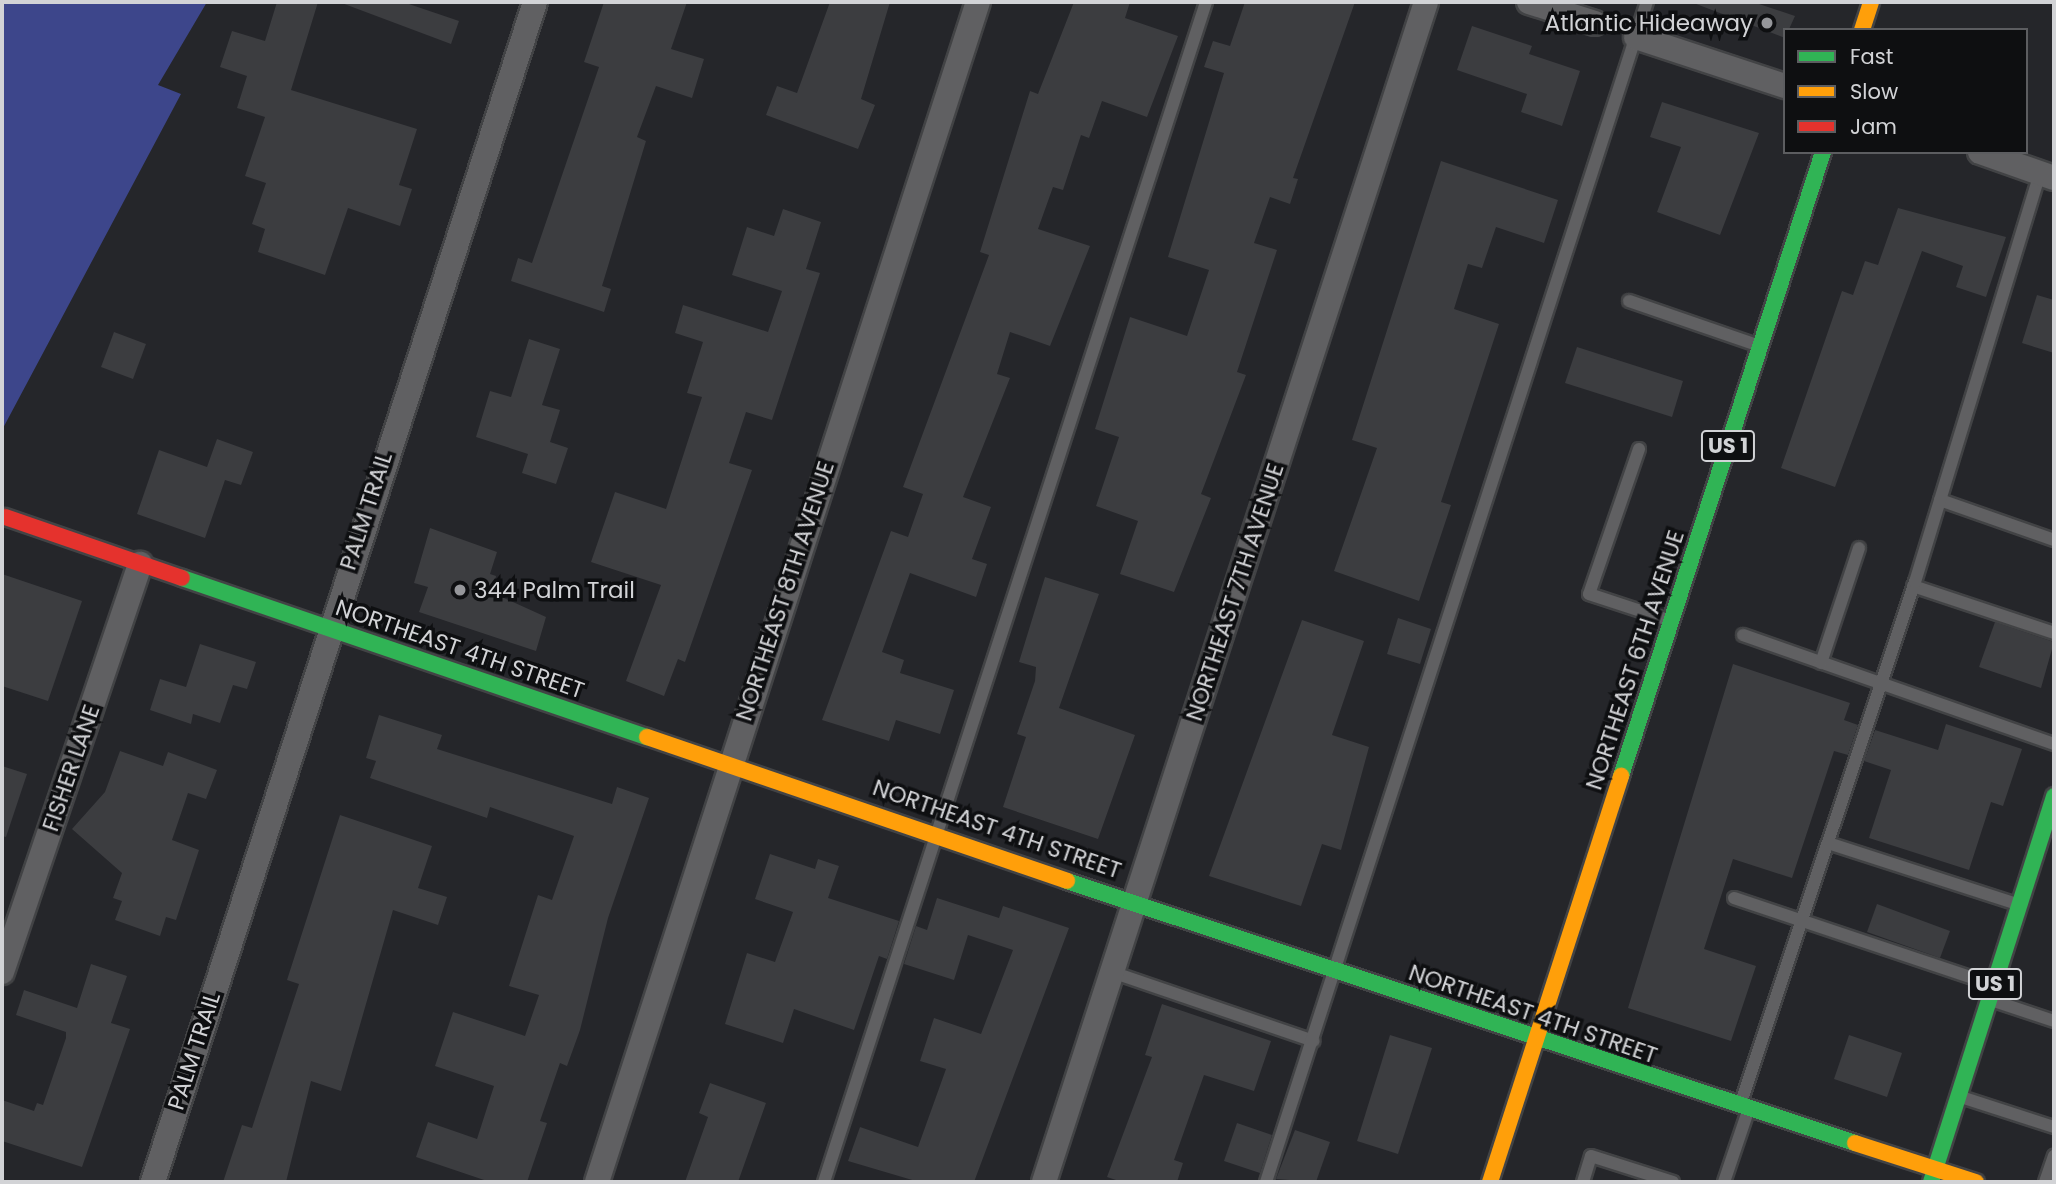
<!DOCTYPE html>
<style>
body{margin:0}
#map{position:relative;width:2056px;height:1184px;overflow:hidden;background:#25262a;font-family:Poppins,sans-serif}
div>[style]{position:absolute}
.water>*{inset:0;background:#3d468b}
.building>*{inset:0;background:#3c3d40}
.roads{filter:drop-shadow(2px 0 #424345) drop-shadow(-2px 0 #424345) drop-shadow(0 2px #424345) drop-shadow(0 -2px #424345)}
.lane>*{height:12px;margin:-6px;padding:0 6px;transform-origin:6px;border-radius:6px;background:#606062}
.street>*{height:24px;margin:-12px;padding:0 12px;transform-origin:12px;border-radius:12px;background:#606062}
.fast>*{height:16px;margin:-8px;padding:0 8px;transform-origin:8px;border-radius:8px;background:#30b455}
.slow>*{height:16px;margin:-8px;padding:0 8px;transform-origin:8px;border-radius:8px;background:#ff9f0a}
.jam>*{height:16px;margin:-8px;padding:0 8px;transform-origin:8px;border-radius:8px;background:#e5322d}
.dots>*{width:19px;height:19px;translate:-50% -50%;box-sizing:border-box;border:4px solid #0e0f11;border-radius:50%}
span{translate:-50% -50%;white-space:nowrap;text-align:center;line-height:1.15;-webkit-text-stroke:7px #0e0f11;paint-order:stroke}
.shield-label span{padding:2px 5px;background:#0e0f11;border:2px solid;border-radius:5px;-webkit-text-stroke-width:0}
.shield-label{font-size:21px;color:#d2d3d6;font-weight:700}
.poi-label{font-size:23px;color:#d2d3d6}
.right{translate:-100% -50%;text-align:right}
.left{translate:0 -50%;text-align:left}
.street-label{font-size:23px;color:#d2d3d6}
.frame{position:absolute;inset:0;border:4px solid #d2d3d6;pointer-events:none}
.legend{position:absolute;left:1783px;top:28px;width:245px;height:126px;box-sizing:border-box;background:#0e0f11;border:2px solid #5c5d60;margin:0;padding:9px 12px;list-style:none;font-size:21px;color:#d2d3d6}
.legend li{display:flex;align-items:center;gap:14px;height:35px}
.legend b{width:35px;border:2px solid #5c5d60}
</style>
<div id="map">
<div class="water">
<div style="clip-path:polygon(2px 2px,207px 2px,158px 85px,181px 94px,2px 430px)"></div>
</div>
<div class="building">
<div style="clip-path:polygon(277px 2px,318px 2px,291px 90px,417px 129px,399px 185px,412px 189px,400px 226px,348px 208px,325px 275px,258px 252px,265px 229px,252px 224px,266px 183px,245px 176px,265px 117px,237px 108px,247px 76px,220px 67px,232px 31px,265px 41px)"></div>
<div style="clip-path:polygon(339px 2px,403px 2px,459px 21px,451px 44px)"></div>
<div style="clip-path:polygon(604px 2px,687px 2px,671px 49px,704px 59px,692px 98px,656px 86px,637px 137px,646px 141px,602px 286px,611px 289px,604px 312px,511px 281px,518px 258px,532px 263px,599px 67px,584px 62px)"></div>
<div style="clip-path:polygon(830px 2px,890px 2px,861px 99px,875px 105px,858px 149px,766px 115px,777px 86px,797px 93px)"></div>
<div style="clip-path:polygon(1074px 2px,1130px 2px,1125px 18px,1178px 36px,1147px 117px,1102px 101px,1089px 138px,1081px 135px,1063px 190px,1053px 187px,1038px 229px,1090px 246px,1050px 346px,1010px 332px,997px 374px,1010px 378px,963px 497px,991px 507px,972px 559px,987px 564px,976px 597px,910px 573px,882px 652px,904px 660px,900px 673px,954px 690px,940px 734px,896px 720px,889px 741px,822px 720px,891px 531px,908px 537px,923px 494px,903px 487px,989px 255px,980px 252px,1030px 91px,1038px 94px)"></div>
<div style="clip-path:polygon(1245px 2px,1355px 2px,1293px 178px,1298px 179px,1290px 204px,1270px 197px,1254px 243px,1277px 250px,1237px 372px,1246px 375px,1201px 494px,1211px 498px,1174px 592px,1120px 574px,1138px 521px,1096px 506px,1119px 437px,1095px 429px,1130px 317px,1187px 336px,1209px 270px,1168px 257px,1224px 73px,1204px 67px,1213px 41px,1230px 46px)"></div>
<div style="clip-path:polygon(1691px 2px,1753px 2px,1795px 16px,1785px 38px)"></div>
<div style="clip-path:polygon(1472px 26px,1532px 46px,1529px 54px,1580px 71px,1562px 126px,1521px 112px,1527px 94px,1457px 70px)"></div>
<div style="clip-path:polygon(1662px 102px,1759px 133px,1720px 235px,1657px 212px,1681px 147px,1650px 137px)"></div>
<div style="clip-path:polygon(1441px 161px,1558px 200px,1544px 243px,1496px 227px,1482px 268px,1468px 264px,1454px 309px,1499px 324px,1441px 502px,1451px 505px,1419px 601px,1334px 571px,1377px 448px,1352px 440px)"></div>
<div style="clip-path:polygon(1898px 208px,2006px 237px,1986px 297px,1956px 287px,1963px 266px,1922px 251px,1835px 487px,1781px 468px,1842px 291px,1853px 295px,1865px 261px,1878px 265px)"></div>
<div style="clip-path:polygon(783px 209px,821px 222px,806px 269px,820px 273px,772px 420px,746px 412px,729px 463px,752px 470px,685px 662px,678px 659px,664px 696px,626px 681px,661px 585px,591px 562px,615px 492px,666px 509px,702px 397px,687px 393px,703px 342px,675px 333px,683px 305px,768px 332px,782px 291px,732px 275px,747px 227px,774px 236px)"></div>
<div style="clip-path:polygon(2037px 295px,2054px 300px,2054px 353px,2022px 343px)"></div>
<div style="clip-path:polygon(114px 332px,146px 344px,133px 379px,101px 367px)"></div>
<div style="clip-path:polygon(529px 339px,560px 349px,542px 405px,560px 410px,550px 442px,568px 448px,556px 484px,522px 473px,528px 454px,476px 437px,490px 391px,511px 397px)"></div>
<div style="clip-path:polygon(1577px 347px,1683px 381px,1672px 417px,1565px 383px)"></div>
<div style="clip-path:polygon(217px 439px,253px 452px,241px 485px,225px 480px,205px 538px,137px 514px,159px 450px,207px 467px)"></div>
<div style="clip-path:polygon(430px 528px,497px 552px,490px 574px,496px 576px,493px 593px,546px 617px,536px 651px,419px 612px,428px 587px,414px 583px)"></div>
<div style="clip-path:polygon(2px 574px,82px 601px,48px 701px,2px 686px)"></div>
<div style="clip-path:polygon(1045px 577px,1099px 594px,1059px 708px,1135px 735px,1098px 839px,1003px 807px,1026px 737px,1017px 734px,1035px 681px,1036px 667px,1019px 662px)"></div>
<div style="clip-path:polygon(1398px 618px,1431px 629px,1420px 664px,1387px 654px)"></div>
<div style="clip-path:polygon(1302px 620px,1364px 641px,1332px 735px,1369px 747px,1341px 850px,1322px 844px,1301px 906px,1209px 876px)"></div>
<div style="clip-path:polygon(1995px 622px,2054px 642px,2041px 688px,1979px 667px)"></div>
<div style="clip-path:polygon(200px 644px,256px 662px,247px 689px,233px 685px,220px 723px,193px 714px,191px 724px,150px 710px,160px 679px,186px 687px)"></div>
<div style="clip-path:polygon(1733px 664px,1850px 703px,1844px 720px,1858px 725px,1848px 755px,1834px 751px,1792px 878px,1733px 859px,1704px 949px,1756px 966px,1731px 1041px,1628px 1008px)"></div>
<div style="clip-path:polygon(379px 715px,442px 735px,437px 749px,612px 804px,617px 787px,649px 798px,608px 918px,580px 1030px,567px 1066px,560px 1063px,540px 1121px,547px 1123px,527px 1182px,490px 1182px,416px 1157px,428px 1122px,477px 1139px,494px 1086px,435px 1066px,453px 1012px,525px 1036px,539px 995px,509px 986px,538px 895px,552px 900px,574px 836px,490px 807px,487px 818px,370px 778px,376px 761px,366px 758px)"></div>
<div style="clip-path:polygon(1946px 724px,2022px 749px,2003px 806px,1991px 802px,1969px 870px,1869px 838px,1891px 770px,1864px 761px,1875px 730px,1938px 750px)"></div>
<div style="clip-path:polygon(120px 751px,163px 766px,168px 752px,217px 770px,206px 799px,188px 793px,172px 840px,199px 850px,176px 920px,166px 917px,160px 936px,115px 920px,122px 901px,113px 898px,122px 873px,72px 829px,105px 792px)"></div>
<div style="clip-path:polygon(2px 766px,27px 774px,6px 837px,2px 836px)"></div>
<div style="clip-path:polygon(340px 815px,432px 846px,418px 888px,447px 897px,438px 925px,393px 910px,341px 1091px,311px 1081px,286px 1182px,223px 1182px,242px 1125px,252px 1128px,299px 984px,287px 980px)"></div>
<div style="clip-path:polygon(770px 854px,815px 869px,818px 859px,839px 866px,828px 898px,899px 921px,887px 959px,879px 956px,854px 1030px,794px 1009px,783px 1043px,725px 1024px,747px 953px,775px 962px,793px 912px,755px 899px)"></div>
<div style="clip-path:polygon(937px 898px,999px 918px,1003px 906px,1069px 928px,974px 1182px,919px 1182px,848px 1161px,860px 1127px,918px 1147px,946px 1069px,920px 1061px,934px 1018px,981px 1034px,1013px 950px,968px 935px,954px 980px,904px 964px,916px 926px,927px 930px)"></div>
<div style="clip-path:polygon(1877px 904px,1950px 931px,1940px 958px,1867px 932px)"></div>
<div style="clip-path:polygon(91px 964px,127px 976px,111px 1023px,130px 1029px,82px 1167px,2px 1141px,2px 1100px,34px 1111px,37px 1103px,43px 1105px,66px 1038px,66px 1032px,16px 1015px,24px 990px,77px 1008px)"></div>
<div style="clip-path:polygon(1162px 1004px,1271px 1041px,1254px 1091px,1204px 1075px,1174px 1160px,1183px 1163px,1177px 1182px,1122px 1182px,1107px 1177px,1152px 1057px,1145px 1055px)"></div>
<div style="clip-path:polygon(1390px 1035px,1432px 1048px,1398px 1154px,1357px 1141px)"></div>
<div style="clip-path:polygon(1849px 1035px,1902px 1053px,1887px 1097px,1834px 1079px)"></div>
<div style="clip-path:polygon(710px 1083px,766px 1103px,738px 1182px,685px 1182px,708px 1117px,699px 1113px)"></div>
<div style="clip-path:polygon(1237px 1123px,1272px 1135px,1260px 1173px,1224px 1161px)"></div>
<div style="clip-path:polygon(1295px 1130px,1330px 1142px,1316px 1182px,1276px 1179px)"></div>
</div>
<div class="roads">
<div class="lane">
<div style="left:1629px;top:301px;width:135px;rotate:19deg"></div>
<div style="left:1639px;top:449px;width:153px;rotate:109deg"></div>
<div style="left:1589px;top:594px;width:83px;rotate:18.2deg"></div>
<div style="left:1940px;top:500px;width:121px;rotate:19.3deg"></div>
<div style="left:1913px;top:586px;width:149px;rotate:18.4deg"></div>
<div style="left:1743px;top:635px;width:330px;rotate:19.3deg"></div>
<div style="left:1821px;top:663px;width:121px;rotate:-71.7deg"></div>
<div style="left:1828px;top:843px;width:199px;rotate:17.9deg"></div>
<div style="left:1734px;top:898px;width:271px;rotate:18.5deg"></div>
<div style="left:1112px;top:972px;width:213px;rotate:18.9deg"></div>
<div style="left:1991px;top:1000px;width:66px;rotate:18.4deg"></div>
<div style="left:1961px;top:1097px;width:98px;rotate:17.9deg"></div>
<div style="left:1740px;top:1105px;width:552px;rotate:-71.5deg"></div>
<div style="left:1915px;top:582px;width:428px;rotate:-73deg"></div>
<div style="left:824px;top:1182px;width:1240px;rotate:-72.06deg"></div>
<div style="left:1266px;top:1182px;width:1240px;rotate:-72.11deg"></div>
<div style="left:1583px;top:1182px;width:27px;rotate:-73deg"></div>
<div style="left:1591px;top:1156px;width:86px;rotate:17.6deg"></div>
<div style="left:1724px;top:1182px;width:75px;rotate:-71.3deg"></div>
<div style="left:2045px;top:1182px;width:28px;rotate:-71deg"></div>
</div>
<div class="street">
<div style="left:1529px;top:2px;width:69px;rotate:17.7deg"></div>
<div style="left:1636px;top:37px;width:157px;rotate:18.2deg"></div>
<div style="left:1980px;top:152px;width:78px;rotate:19.4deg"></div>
<div style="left:2px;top:972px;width:431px;rotate:-71.3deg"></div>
<div style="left:153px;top:1182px;width:1240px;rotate:-72.06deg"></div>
<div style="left:597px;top:1182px;width:1240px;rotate:-72.11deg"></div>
<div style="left:1044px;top:1182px;width:1240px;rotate:-72.06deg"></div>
</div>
<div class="fast">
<div style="left:182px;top:578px;width:491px;rotate:18.9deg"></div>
<div style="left:1621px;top:776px;width:656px;rotate:-72.06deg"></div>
<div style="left:1067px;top:881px;width:830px;rotate:18.39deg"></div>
<div style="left:1931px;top:1182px;width:405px;rotate:-72.3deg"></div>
</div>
<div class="slow">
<div style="left:1862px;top:30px;width:29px;rotate:-72deg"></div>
<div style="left:647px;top:737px;width:444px;rotate:18.9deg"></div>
<div style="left:1855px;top:1143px;width:127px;rotate:17.9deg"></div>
<div style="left:1490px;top:1182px;width:427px;rotate:-72.1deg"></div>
</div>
<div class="jam">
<div style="left:5px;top:517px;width:187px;rotate:19deg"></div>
</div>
</div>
<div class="dots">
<div style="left:1767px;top:23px;background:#95969a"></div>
<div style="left:460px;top:590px;background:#95969a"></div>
</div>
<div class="shield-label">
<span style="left:1728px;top:446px">US 1</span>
<span style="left:1995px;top:984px">US 1</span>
</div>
<div class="poi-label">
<span class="right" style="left:1753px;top:23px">Atlantic Hideaway</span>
<span class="left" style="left:474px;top:590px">344 Palm Trail</span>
</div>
<div class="street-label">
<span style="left:366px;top:511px;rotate:-72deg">PALM TRAIL</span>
<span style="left:785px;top:591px;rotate:-72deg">NORTHEAST 8TH AVENUE</span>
<span style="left:1235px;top:592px;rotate:-72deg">NORTHEAST 7TH AVENUE</span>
<span style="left:460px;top:649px;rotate:19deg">NORTHEAST 4TH STREET</span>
<span style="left:1635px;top:660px;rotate:-72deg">NORTHEAST 6TH AVENUE</span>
<span style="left:71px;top:768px;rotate:-71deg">FISHER LANE</span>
<span style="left:997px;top:829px;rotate:19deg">NORTHEAST 4TH STREET</span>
<span style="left:1533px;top:1014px;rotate:19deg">NORTHEAST 4TH STREET</span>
<span style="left:194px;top:1051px;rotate:-72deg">PALM TRAIL</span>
</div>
<div class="frame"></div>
<ul class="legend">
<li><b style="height:9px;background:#30b455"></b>Fast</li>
<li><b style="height:9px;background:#ff9f0a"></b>Slow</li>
<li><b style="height:9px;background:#e5322d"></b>Jam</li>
</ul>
</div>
